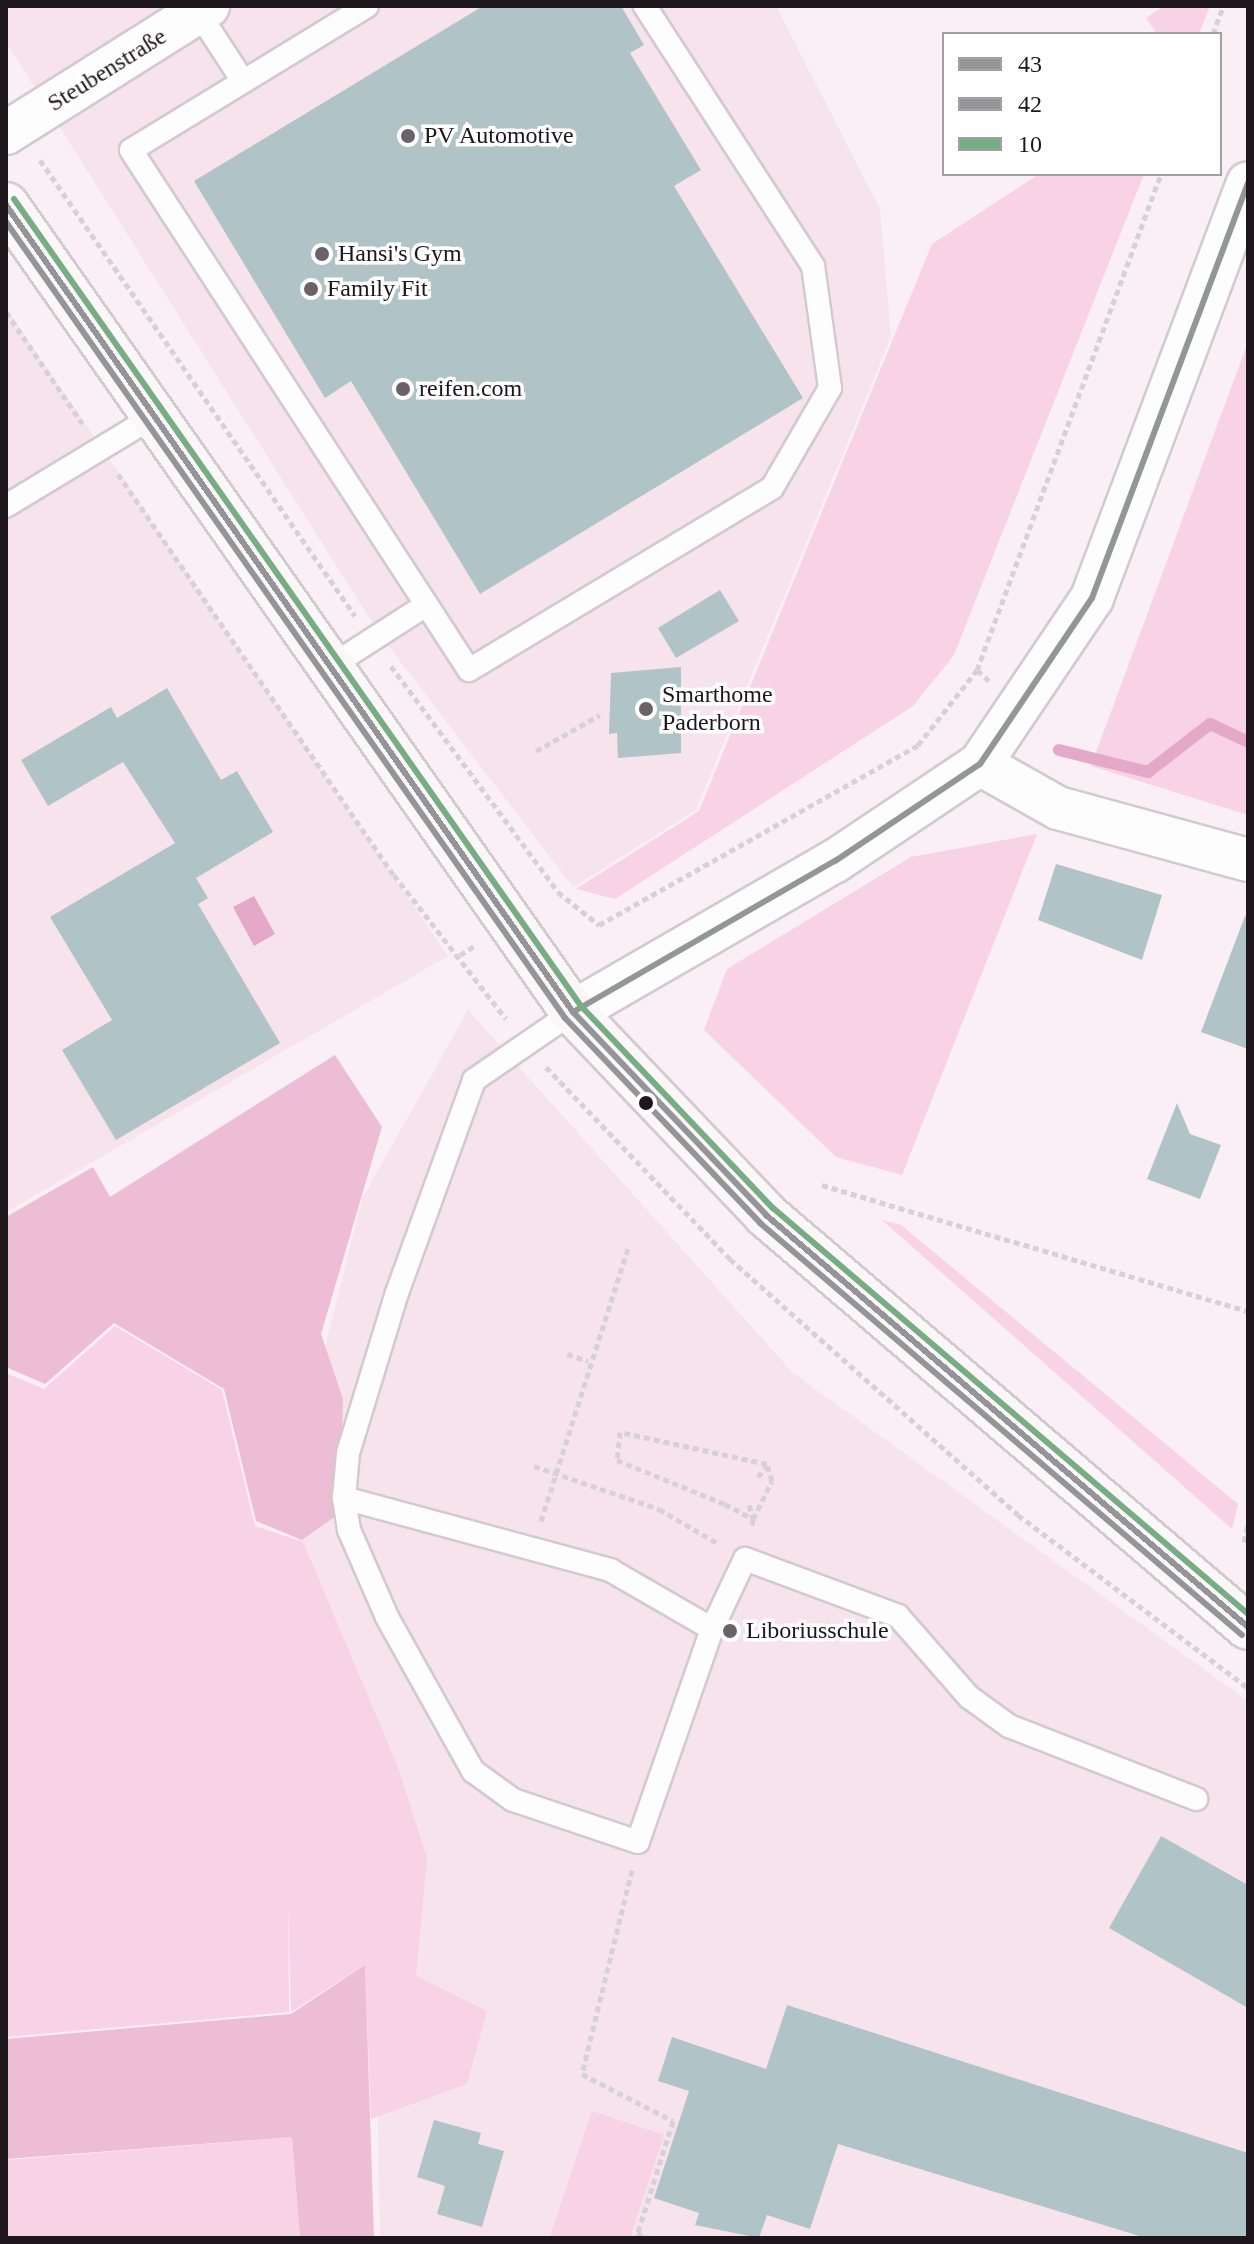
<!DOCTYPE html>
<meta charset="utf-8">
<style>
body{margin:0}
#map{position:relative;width:1254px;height:2244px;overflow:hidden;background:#faeff4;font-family:"Times New Roman",serif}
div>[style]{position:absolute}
.built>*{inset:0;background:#f7e3ec}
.green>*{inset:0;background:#f8d2e5}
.forest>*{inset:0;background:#edbcd5}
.water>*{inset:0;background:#e4a9c8}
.stream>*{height:12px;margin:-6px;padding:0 6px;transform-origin:6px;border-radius:6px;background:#e4a9c8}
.building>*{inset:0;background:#b0c4c8}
.path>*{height:5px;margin-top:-2.5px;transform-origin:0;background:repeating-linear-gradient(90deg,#d6d1d3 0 6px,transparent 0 10px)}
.roads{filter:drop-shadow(2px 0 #d3cace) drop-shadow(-2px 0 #d3cace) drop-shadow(0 2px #d3cace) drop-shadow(0 -2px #d3cace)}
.lane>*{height:22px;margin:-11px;padding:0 11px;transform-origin:11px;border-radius:11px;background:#fefdfd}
.street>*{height:42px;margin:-21px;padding:0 21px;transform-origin:21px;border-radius:21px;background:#fefdfd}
.secondary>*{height:44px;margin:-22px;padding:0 22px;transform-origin:22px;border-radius:22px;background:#fbf6f8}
.bus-1>*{height:6px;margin:-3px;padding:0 3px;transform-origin:3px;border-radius:3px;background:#949599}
.bus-2>*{height:6px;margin:-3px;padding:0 3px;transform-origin:3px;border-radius:3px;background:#949599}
.bus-3>*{height:6px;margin:-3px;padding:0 3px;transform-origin:3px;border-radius:3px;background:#76ad82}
.dots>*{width:22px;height:22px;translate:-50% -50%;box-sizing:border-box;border:4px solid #fefefe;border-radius:50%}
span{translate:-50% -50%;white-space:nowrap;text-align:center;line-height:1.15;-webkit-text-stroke:7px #fefefe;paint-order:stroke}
.street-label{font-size:24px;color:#1d161a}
.poi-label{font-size:24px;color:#1d161a}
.left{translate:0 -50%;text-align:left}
.frame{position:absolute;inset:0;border:8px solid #1d161a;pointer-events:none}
.legend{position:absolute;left:942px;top:32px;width:280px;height:144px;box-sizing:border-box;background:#fefefe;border:2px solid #a4a1a3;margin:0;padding:10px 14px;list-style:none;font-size:24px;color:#1d161a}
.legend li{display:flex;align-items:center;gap:16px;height:40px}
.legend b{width:40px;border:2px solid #a4a1a3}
</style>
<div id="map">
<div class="built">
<div style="clip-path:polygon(6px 6px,776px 6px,880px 209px,891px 337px,696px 810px,573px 887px,380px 635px,6px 42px)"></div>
<div style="clip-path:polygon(6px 308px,448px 956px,6px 1212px)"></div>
<div style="clip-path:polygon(468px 1010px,793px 1373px,1248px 1701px,1248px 2238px,380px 2238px,372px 1816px,296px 1575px,303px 1436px,362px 1199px)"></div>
</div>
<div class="green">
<div style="clip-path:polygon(1164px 6px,1210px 6px,1199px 34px,1157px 34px,1146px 18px)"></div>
<div style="clip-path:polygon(1039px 174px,1144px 174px,954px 655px,913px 706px,615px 899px,576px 889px,699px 811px,932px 244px)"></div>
<div style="clip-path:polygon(1248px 342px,1248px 815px,1091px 766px)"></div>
<div style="clip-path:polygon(1037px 834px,902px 1175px,836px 1157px,704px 1030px,727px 969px,911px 857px)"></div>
<div style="clip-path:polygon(882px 1220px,901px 1225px,1238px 1504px,1232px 1529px)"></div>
<div style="clip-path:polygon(115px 1326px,222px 1390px,255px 1526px,303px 1542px,398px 1767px,427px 1858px,416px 1976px,487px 2011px,467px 2084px,371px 2119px,365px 1965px,291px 2012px,288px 1902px,289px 2012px,6px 2037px,6px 1373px,44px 1389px)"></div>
<div style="clip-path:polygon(592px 2111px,664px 2135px,630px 2238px,550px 2237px)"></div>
<div style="clip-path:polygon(292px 2137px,300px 2238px,6px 2238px,6px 2160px)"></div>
</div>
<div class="forest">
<div style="clip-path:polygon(335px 1055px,382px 1127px,321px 1334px,343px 1399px,340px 1513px,302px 1540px,256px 1521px,224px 1389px,114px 1323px,45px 1384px,6px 1367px,6px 1217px,93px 1167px,110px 1197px)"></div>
<div style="clip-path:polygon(365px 1965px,374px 2238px,300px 2238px,292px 2137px,6px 2159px,6px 2039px,291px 2014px)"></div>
</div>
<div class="water">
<div style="clip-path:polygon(254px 896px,275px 934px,254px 946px,233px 907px)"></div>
</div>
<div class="stream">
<div style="left:1059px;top:750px;width:92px;rotate:13.9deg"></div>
<div style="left:1148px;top:772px;width:78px;rotate:-37.7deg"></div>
<div style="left:1210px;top:724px;width:42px;rotate:25.3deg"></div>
</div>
<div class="building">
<div style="clip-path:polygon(483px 6px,621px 6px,644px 45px,630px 53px,701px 170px,674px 186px,803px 398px,480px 594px,351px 381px,325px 398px,194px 181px)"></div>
<div style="clip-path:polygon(720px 590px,739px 621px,676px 658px,658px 628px)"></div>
<div style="clip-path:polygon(681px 667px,681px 753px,618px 758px,617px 733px,609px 734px,611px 673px)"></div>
<div style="clip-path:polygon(167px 688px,221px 780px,237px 771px,273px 832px,196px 878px,208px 898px,198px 904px,280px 1043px,116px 1140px,62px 1050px,112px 1020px,50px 917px,175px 843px,123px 762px,48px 806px,21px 760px,111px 707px,117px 718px)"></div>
<div style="clip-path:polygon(1056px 864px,1162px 895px,1142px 960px,1038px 920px)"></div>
<div style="clip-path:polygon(1245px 916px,1248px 917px,1248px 1049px,1201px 1032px)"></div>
<div style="clip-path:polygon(1177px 1103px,1190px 1134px,1221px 1145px,1200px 1199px,1147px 1179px)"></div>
<div style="clip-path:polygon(1161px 1836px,1248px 1885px,1248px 2008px,1109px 1928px)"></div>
<div style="clip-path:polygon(787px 2005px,1248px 2153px,1248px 2238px,1146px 2238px,838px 2144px,810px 2229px,767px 2215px,759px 2238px,695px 2225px,699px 2213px,654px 2198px,689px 2091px,658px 2081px,672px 2037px,766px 2069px)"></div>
<div style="clip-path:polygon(434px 2120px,481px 2133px,478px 2144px,504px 2151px,482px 2227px,437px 2214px,445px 2186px,417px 2177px)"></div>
</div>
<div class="path">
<div style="left:1213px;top:34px;width:30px;rotate:-70deg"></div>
<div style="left:40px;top:160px;width:554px;rotate:55.36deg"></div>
<div style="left:6px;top:312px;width:135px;rotate:55.6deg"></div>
<div style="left:118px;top:474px;width:487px;rotate:55.5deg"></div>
<div style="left:394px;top:875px;width:182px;rotate:52.1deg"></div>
<div style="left:391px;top:666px;width:281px;rotate:53.5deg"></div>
<div style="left:558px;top:892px;width:53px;rotate:38.8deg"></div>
<div style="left:599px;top:925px;width:366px;rotate:-29.4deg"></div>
<div style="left:918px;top:745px;width:95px;rotate:-51.8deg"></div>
<div style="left:989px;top:681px;width:16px;rotate:-137deg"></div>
<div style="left:977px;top:670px;width:529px;rotate:-69.65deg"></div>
<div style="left:536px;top:751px;width:73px;rotate:-29.4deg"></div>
<div style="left:460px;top:955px;width:19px;rotate:-32deg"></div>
<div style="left:546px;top:1067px;width:266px;rotate:46.2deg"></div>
<div style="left:730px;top:1259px;width:385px;rotate:41.6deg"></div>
<div style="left:1018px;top:1515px;width:288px;rotate:36.9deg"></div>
<div style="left:822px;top:1185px;width:444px;rotate:16.5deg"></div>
<div style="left:567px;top:1354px;width:22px;rotate:18deg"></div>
<div style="left:534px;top:1466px;width:132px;rotate:19deg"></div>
<div style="left:659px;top:1509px;width:67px;rotate:30.4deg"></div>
<div style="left:758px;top:1477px;width:15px;rotate:-53deg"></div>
<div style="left:749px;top:1505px;width:15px;rotate:74deg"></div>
<div style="left:753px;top:1519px;width:42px;rotate:-63.4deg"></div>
<div style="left:772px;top:1481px;width:18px;rotate:-106deg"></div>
<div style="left:767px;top:1464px;width:150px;rotate:-167.7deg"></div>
<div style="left:620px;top:1432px;width:28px;rotate:96deg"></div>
<div style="left:617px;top:1460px;width:117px;rotate:22.2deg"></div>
<div style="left:725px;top:1504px;width:32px;rotate:28deg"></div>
<div style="left:753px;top:1519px;width:10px;rotate:101deg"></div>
<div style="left:541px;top:1521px;width:287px;rotate:-72.3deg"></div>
<div style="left:1244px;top:1542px;width:17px;rotate:-77deg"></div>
<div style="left:632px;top:1870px;width:210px;rotate:103.8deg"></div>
<div style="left:582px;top:2074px;width:102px;rotate:27.3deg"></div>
<div style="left:673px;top:2121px;width:123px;rotate:107.5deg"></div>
<div style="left:637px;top:2234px;width:14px;rotate:17deg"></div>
</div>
<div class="roads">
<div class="lane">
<div style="left:367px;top:6px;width:276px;rotate:148.6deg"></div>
<div style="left:131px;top:150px;width:620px;rotate:56.98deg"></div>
<div style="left:469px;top:670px;width:353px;rotate:-31deg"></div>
<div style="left:772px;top:488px;width:116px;rotate:-59.9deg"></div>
<div style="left:830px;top:388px;width:123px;rotate:-97.9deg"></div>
<div style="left:813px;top:266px;width:310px;rotate:-122.9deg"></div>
<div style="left:198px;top:12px;width:82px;rotate:56.9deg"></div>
<div style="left:6px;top:506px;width:172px;rotate:-31.2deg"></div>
<div style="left:328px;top:668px;width:117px;rotate:-32.7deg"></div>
<div style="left:344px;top:1498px;width:276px;rotate:15.1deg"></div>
<div style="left:610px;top:1570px;width:118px;rotate:30deg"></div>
<div style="left:712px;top:1629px;width:225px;rotate:109.2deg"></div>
<div style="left:638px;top:1842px;width:132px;rotate:-161.4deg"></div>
<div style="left:513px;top:1800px;width:49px;rotate:-144.1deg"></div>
<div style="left:473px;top:1771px;width:176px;rotate:-119.2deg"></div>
<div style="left:387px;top:1617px;width:95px;rotate:-113.6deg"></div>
<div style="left:349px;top:1530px;width:32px;rotate:-99deg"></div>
<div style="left:344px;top:1498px;width:45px;rotate:-84.9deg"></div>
<div style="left:348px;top:1453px;width:167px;rotate:-73deg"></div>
<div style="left:397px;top:1293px;width:226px;rotate:-70.1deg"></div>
<div style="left:474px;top:1080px;width:120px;rotate:-34.5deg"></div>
<div style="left:712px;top:1629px;width:77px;rotate:-64.8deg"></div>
<div style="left:745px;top:1559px;width:163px;rotate:20.4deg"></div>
<div style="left:898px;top:1616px;width:108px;rotate:48.8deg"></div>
<div style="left:969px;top:1697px;width:49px;rotate:35.9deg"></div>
<div style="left:1009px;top:1726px;width:201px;rotate:21.3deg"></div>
</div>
<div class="street">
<div style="left:6px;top:133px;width:239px;rotate:-32.2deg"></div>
<div style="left:980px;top:764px;width:90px;rotate:29.4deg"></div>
<div style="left:1058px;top:808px;width:197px;rotate:15.3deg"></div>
<div style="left:573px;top:1012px;width:302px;rotate:-30deg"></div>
<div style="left:835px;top:861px;width:174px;rotate:-33.8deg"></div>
<div style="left:980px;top:764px;width:200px;rotate:-56deg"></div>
<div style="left:1092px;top:598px;width:443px;rotate:-69.4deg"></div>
</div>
<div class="secondary">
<div style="left:6px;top:205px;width:986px;rotate:54.91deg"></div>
<div style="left:573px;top:1012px;width:280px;rotate:46.4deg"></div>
<div style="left:766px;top:1215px;width:634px;rotate:40.52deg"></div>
</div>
</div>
<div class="bus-1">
<div style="left:6px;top:205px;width:986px;rotate:54.91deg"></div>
<div style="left:573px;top:1012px;width:280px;rotate:46.4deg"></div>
<div style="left:766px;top:1215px;width:634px;rotate:40.52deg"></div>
<div style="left:573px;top:1012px;width:302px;rotate:-30deg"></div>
<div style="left:835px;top:861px;width:174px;rotate:-33.8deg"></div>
<div style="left:980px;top:764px;width:200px;rotate:-56deg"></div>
<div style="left:1092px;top:598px;width:443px;rotate:-69.4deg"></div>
</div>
<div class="bus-2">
<div style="left:6px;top:222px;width:973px;rotate:54.92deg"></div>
<div style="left:565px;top:1018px;width:283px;rotate:46.4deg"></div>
<div style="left:760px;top:1223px;width:634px;rotate:40.52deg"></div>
</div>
<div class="bus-3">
<div style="left:14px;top:199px;width:986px;rotate:54.91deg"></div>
<div style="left:581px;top:1006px;width:279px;rotate:46.5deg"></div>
<div style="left:773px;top:1208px;width:625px;rotate:40.52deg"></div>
</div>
<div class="dots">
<div style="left:408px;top:136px;background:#6a6266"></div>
<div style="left:322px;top:254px;background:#6a6266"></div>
<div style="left:311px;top:289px;background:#6a6266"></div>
<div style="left:403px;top:389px;background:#6a6266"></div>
<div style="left:646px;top:709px;background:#6a6266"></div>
<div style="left:646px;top:1103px;background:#1d161a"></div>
<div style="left:730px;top:1631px;background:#6a6266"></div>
</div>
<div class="street-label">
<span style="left:107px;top:70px;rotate:-32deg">Steubenstraße</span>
</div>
<div class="poi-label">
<span class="left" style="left:424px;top:136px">PV Automotive</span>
<span class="left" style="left:338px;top:254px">Hansi's Gym</span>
<span class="left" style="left:327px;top:289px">Family Fit</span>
<span class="left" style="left:419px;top:389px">reifen.com</span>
<span class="left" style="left:662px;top:709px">Smarthome<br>Paderborn</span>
<span class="left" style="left:746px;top:1631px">Liboriusschule</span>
</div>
<div class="frame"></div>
<ul class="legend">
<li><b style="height:10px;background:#949599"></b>43</li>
<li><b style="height:10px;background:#949599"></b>42</li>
<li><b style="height:10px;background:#76ad82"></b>10</li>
</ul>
</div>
